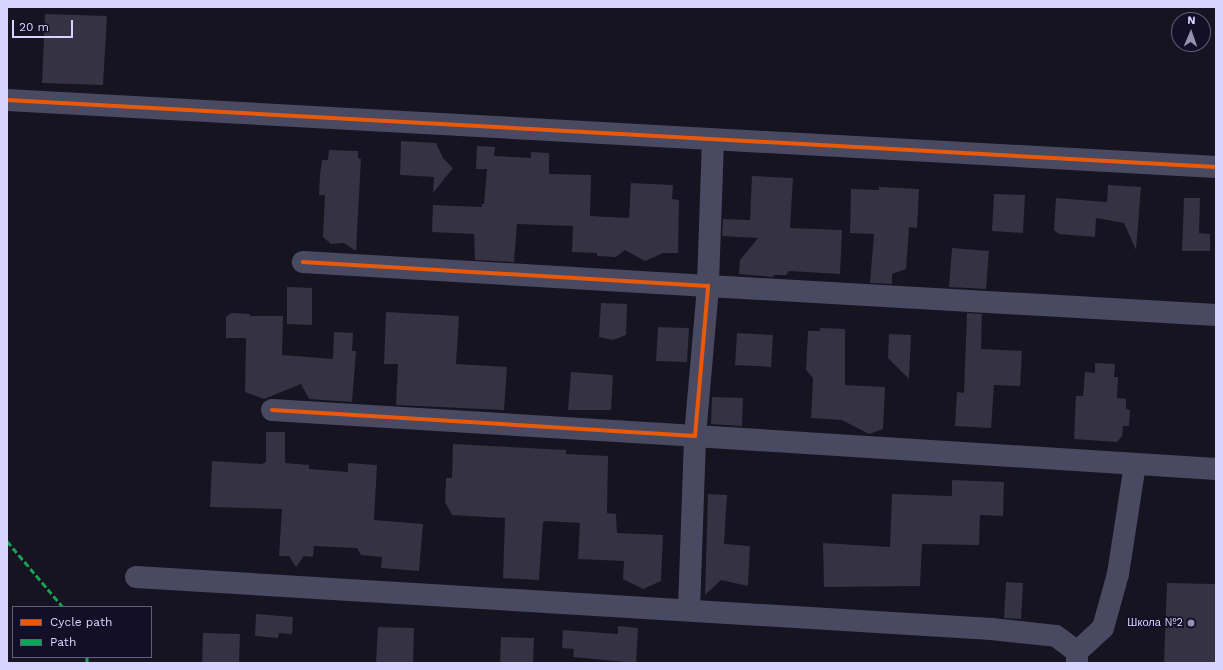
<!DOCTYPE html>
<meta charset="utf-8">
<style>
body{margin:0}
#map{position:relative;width:1223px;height:670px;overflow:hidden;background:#161421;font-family:"Work Sans",sans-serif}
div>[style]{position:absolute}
.building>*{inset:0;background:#343243}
.minor>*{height:22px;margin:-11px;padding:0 11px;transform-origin:11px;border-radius:11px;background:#4a4962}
.quiet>*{height:3px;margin-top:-1.5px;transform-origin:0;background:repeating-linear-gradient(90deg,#1a9f57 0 6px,transparent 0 9px)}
.cycleway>*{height:4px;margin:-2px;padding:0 2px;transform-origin:2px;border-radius:2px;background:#e8590c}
.dots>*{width:11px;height:11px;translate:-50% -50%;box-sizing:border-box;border:2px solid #130f26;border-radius:50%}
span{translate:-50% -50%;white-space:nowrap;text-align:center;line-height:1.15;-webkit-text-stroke:3.5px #130f26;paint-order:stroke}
.poi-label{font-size:11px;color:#d9d4ff}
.right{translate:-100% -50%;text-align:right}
.frame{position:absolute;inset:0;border:8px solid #d9d4ff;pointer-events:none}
.legend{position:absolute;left:12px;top:606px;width:140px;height:52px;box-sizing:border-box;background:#130f26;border:1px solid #625e7d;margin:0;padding:5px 7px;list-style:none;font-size:12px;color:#d9d4ff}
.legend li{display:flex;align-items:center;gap:8px;height:20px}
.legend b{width:20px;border:1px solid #625e7d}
.north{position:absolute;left:1171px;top:12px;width:40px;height:40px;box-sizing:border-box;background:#130f26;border:1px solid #625e7d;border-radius:50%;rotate:2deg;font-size:11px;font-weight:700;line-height:16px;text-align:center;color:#d9d4ff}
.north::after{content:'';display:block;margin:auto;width:14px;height:18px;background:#9591b1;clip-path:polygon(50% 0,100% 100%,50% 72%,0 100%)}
.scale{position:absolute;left:12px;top:20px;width:61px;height:18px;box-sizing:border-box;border:2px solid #d9d4ff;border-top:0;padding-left:5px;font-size:12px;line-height:14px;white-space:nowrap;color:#d9d4ff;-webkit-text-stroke:3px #130f26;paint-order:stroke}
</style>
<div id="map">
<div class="building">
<div style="clip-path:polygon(45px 14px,107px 16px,103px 85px,42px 83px)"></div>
<div style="clip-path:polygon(401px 141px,436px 143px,443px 158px,453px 168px,433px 193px,434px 177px,400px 175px)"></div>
<div style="clip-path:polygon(477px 146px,495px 147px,494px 156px,531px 158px,531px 152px,549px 153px,549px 174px,591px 175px,590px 216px,629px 218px,631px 183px,673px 185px,672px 199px,679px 200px,678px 253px,663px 253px,645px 261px,625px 250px,616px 257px,597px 256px,597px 253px,572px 252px,573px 226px,517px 224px,514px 262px,475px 260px,474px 234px,432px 232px,433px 205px,482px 207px,482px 204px,484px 204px,487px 169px,476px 169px)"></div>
<div style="clip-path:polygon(329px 150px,358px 151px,358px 158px,361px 159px,356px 251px,344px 243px,331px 244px,323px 237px,325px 195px,319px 195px,320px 174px,322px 160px,328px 160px)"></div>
<div style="clip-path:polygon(752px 176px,793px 178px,790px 228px,842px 230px,840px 274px,789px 271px,786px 275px,774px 275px,773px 277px,739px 274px,740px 260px,758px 238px,722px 236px,723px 219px,750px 220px)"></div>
<div style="clip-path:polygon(1108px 185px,1141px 187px,1136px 250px,1124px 223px,1096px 218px,1095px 237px,1059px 234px,1054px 230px,1056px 198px,1107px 202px)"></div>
<div style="clip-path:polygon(879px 187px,919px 189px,917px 228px,909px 227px,906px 269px,892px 274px,892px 284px,870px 283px,874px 234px,850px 233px,851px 189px,879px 190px)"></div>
<div style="clip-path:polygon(994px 194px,1025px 195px,1023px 233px,992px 231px)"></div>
<div style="clip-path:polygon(1184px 198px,1200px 198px,1199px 233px,1210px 234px,1210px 251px,1182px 251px)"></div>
<div style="clip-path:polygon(952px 248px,989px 251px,986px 289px,949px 287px)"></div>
<div style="clip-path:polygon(287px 287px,312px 288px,312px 325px,287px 324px)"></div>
<div style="clip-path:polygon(601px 303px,627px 304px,626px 335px,613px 340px,599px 337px)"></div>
<div style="clip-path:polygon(386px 312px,459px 316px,456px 364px,507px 367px,504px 410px,396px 405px,398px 364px,384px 364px)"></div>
<div style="clip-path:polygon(231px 313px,250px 314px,250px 316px,283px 316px,282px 355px,333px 359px,334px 332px,353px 333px,352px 351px,356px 351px,352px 402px,309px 399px,301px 384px,264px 399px,245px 392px,246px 338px,226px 338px,226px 317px)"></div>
<div style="clip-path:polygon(967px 313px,982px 314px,981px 349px,1022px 351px,1020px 386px,994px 385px,991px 428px,955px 426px,957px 392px,964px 393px)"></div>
<div style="clip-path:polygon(658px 327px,689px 328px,687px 362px,656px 361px)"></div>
<div style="clip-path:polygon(820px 328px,845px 329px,845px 385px,885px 387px,883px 429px,869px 434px,842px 420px,811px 418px,813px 378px,806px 370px,808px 331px,820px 331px)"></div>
<div style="clip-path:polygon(737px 333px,773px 335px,771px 367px,735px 365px)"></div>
<div style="clip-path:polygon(889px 334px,911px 335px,909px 379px,888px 358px)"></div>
<div style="clip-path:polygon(1095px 363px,1115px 364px,1114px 377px,1118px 377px,1117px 398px,1126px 399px,1126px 409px,1130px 410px,1129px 426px,1123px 426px,1122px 436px,1117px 442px,1074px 439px,1076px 396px,1083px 396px,1085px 372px,1095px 373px)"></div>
<div style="clip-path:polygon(571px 372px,613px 375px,611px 410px,568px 410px)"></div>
<div style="clip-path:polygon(712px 397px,743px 398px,742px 426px,711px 424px)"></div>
<div style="clip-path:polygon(266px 432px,285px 432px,285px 463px,309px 465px,309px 469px,348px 472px,348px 463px,377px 465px,374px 520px,423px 524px,419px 571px,381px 568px,382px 557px,361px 555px,357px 548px,314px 546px,313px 557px,304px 556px,296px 567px,289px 556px,279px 556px,282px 509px,210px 507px,212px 461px,262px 464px,266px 462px)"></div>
<div style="clip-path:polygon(453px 444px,566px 450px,566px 454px,608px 456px,607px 513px,616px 514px,617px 533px,663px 535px,661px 581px,643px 589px,623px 579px,624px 561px,578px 559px,580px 523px,546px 521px,543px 522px,539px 580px,503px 578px,505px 518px,452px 515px,445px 502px,446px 478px,452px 478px)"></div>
<div style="clip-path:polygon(952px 480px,1004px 482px,1003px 516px,980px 515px,979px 545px,922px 544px,920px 586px,824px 587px,823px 543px,890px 547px,892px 494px,952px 496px)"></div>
<div style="clip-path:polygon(708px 494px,727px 495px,724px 544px,750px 546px,748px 586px,721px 580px,705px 595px)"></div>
<div style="clip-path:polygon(1006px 582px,1023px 583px,1021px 619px,1004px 618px)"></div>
<div style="clip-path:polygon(1167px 583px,1216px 584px,1216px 663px,1164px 663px)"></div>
<div style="clip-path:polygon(256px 614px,293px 617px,292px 634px,279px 633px,278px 638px,255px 636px)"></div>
<div style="clip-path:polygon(618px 626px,638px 628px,636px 663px,573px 657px,574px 649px,562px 648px,563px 630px,618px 634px)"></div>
<div style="clip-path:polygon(378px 627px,414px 628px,413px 663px,376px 663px)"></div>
<div style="clip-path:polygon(203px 633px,240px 634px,239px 663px,202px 663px)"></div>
<div style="clip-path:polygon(501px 637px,534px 638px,533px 663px,500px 663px)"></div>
</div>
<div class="minor">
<div style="left:7px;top:100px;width:1211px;rotate:3.17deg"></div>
<div style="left:713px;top:140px;width:146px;rotate:92deg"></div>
<div style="left:708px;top:286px;width:509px;rotate:3.27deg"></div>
<div style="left:272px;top:410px;width:424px;rotate:3.5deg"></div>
<div style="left:695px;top:436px;width:151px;rotate:-85deg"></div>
<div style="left:708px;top:286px;width:406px;rotate:-176.6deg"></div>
<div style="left:136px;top:577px;width:857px;rotate:3.48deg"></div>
<div style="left:991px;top:629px;width:65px;rotate:6.1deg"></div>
<div style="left:1056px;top:636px;width:26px;rotate:37deg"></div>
<div style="left:1077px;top:652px;width:11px;rotate:90deg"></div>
<div style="left:689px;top:610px;width:174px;rotate:-88deg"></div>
<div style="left:695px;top:436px;width:522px;rotate:3.62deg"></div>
<div style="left:1077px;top:652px;width:35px;rotate:-43deg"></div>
<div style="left:1103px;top:628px;width:56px;rotate:-74.5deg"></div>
<div style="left:1118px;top:574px;width:111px;rotate:-81.2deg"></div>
</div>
<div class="quiet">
<div style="left:7px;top:541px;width:87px;rotate:49.7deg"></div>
<div style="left:87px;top:663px;width:6px;rotate:-90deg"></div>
</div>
<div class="cycleway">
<div style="left:7px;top:100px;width:1211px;rotate:3.17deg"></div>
<div style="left:272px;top:410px;width:424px;rotate:3.5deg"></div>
<div style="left:695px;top:436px;width:151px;rotate:-85deg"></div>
<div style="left:708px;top:286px;width:406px;rotate:-176.6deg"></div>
</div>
<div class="dots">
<div style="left:1191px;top:623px;background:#9591b1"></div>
</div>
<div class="poi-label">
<span class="right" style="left:1183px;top:623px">Школа №2</span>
</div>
<div class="frame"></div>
<ul class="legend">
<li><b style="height:5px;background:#e8590c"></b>Cycle path</li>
<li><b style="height:5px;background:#1a9f57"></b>Path</li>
</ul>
<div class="north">N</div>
<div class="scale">20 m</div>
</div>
